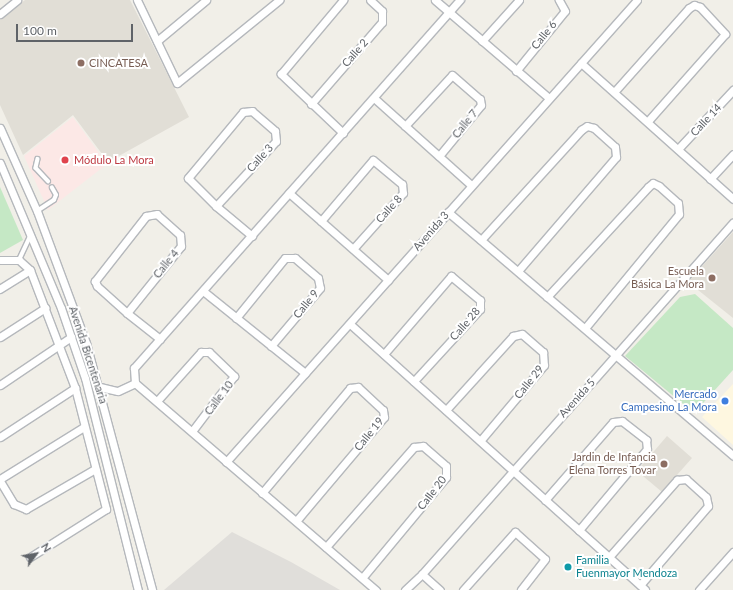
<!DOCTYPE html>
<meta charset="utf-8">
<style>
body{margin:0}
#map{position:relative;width:733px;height:590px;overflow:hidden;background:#f1efe8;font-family:Lato,sans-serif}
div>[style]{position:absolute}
.commercial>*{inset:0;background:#fef7e0}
.industrial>*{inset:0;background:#e0deda}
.education>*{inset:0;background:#e1ded6}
.medical>*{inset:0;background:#fce8e6}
.green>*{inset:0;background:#c5e8c5}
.roads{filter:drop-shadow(1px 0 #b5b8bc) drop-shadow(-1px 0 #b5b8bc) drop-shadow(0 1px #b5b8bc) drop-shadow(0 -1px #b5b8bc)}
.lane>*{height:3.5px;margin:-1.75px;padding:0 1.75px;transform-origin:1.75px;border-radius:1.75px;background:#fff}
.street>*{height:7px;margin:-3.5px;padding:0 3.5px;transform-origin:3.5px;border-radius:3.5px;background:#fff}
.dots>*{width:11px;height:11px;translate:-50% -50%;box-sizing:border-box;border:2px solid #fff;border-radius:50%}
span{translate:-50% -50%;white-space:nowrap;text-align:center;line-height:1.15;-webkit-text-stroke:4px #fff;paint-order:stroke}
.street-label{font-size:11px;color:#5f6368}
.education-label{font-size:11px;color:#785e54}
.left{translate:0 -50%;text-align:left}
.right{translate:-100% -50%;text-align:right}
.health-label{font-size:11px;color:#be3a42}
.shop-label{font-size:11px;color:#366cbe}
.culture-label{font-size:11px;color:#0d838f}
.north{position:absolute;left:16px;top:534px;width:40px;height:40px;-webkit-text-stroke:3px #fff;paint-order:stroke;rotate:58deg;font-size:11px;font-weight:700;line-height:16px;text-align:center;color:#5f6368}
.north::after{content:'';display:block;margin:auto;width:14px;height:18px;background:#5f6368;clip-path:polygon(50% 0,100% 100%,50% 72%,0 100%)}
.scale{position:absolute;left:16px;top:24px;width:117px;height:18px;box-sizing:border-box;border:2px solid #5f6368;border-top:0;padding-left:5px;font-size:12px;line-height:14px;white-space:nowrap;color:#5f6368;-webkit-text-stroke:3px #fff;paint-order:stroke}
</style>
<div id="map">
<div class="commercial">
<div style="clip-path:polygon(733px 384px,733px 445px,702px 417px)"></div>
</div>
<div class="industrial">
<div style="clip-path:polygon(232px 532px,291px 562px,340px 590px,164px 590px)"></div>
</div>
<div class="education">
<div style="clip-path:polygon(25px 0,130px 0,189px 117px,108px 162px,73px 115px,23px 155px,0 105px,0 20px)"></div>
<div style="clip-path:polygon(733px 232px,733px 318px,688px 282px)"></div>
<div style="clip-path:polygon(667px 436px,692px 458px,662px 492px,637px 471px)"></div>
</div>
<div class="medical">
<div style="clip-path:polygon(73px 117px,107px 164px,48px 210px,24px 156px)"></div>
</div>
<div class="green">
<div style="clip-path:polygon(0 187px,23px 240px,0 253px)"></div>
<div style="clip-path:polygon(695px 294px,733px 328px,733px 370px,694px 413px,625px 356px,680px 297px)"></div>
</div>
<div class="roads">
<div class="lane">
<div style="left:38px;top:159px;width:9px;rotate:103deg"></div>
<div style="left:36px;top:168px;width:18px;rotate:47deg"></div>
<div style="left:37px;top:211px;width:20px;rotate:-33deg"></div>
<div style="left:54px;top:200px;width:5px;rotate:-68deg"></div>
<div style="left:56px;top:195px;width:8px;rotate:-120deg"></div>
<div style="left:19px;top:260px;width:26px;rotate:-65deg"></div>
</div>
<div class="street">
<div style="left:137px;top:0;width:92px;rotate:64.3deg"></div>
<div style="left:177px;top:83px;width:132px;rotate:-39.1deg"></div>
<div style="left:435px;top:0;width:150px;rotate:40.7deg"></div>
<div style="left:0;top:14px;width:22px;rotate:-39deg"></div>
<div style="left:157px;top:41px;width:64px;rotate:-39.9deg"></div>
<div style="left:482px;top:41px;width:55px;rotate:-47.9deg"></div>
<div style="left:581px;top:63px;width:204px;rotate:41.8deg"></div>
<div style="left:516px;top:71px;width:77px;rotate:-50.8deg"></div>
<div style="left:565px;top:11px;width:13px;rotate:-119deg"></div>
<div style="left:615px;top:91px;width:111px;rotate:-48.3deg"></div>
<div style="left:689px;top:8px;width:6px;rotate:-31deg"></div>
<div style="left:694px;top:5px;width:6px;rotate:18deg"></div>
<div style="left:700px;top:7px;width:37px;rotate:47deg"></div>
<div style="left:725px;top:34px;width:116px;rotate:131.5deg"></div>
<div style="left:374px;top:98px;width:130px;rotate:41.9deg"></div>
<div style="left:311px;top:104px;width:108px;rotate:-49.1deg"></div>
<div style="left:382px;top:22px;width:11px;rotate:-90deg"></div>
<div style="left:382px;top:11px;width:16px;rotate:-137deg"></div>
<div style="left:405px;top:126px;width:69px;rotate:-47.3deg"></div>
<div style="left:452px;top:75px;width:37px;rotate:41deg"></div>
<div style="left:480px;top:99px;width:6px;rotate:81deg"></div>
<div style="left:481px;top:105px;width:66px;rotate:129.5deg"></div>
<div style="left:0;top:128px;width:91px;rotate:66deg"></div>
<div style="left:37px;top:211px;width:141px;rotate:69.6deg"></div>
<div style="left:86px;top:343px;width:256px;rotate:75deg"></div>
<div style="left:343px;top:133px;width:86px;rotate:-136.4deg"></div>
<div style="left:281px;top:74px;width:97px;rotate:-50deg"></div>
<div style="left:678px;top:149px;width:81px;rotate:-47deg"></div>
<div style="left:0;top:163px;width:157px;rotate:67.2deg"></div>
<div style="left:61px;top:308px;width:74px;rotate:71.1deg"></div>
<div style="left:85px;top:378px;width:219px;rotate:76deg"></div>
<div style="left:710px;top:179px;width:34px;rotate:-47deg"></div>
<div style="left:289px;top:193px;width:132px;rotate:41.3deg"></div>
<div style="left:216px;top:206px;width:88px;rotate:-47.3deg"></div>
<div style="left:276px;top:141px;width:10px;rotate:-96deg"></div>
<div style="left:275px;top:131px;width:30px;rotate:-139deg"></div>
<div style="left:252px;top:111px;width:9px;rotate:174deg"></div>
<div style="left:243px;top:112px;width:86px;rotate:129.8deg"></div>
<div style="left:188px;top:178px;width:40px;rotate:45deg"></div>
<div style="left:216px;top:206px;width:47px;rotate:39.8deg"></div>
<div style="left:448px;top:212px;width:375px;rotate:40.5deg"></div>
<div style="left:321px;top:221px;width:80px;rotate:-49.6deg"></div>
<div style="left:373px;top:160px;width:38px;rotate:40deg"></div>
<div style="left:402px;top:184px;width:9px;rotate:84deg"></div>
<div style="left:403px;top:193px;width:75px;rotate:131.8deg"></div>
<div style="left:481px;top:240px;width:149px;rotate:-47.7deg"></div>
<div style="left:581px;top:130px;width:7px;rotate:-34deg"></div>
<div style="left:587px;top:126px;width:7px;rotate:16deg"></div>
<div style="left:594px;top:128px;width:28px;rotate:42deg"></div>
<div style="left:615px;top:147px;width:10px;rotate:84deg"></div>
<div style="left:616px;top:157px;width:150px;rotate:130.7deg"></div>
<div style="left:0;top:260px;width:19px"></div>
<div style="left:19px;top:260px;width:15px;rotate:42deg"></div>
<div style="left:30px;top:270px;width:36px;rotate:148deg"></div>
<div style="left:30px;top:270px;width:126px;rotate:69.1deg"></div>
<div style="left:75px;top:388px;width:125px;rotate:75.6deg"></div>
<div style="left:106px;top:509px;width:90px;rotate:147.7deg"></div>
<div style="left:203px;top:291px;width:131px;rotate:38.8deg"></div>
<div style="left:547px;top:297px;width:149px;rotate:-47.4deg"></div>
<div style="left:648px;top:187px;width:6px;rotate:-39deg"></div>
<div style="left:653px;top:183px;width:7px;rotate:27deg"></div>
<div style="left:659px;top:186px;width:25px;rotate:42deg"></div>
<div style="left:678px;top:203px;width:11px;rotate:85deg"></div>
<div style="left:679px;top:214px;width:148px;rotate:129.5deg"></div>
<div style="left:127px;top:313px;width:86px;rotate:-51.1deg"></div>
<div style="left:181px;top:246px;width:11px;rotate:-95deg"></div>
<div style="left:180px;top:235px;width:31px;rotate:-138deg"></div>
<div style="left:157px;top:214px;width:11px;rotate:170deg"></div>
<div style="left:146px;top:216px;width:83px;rotate:128.1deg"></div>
<div style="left:95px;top:281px;width:5px;rotate:68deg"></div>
<div style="left:97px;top:286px;width:40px;rotate:42deg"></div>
<div style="left:127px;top:313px;width:42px;rotate:38.2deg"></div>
<div style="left:236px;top:318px;width:77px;rotate:-50.8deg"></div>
<div style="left:285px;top:258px;width:10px"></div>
<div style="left:295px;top:258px;width:30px;rotate:41deg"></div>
<div style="left:318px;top:278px;width:10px;rotate:79deg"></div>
<div style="left:320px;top:288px;width:76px;rotate:130.2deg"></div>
<div style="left:350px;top:324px;width:397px;rotate:42deg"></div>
<div style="left:0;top:337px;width:54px;rotate:-32.8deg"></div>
<div style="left:384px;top:354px;width:103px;rotate:-49.3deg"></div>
<div style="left:451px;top:276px;width:38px;rotate:40deg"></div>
<div style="left:480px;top:300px;width:9px;rotate:90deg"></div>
<div style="left:480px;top:309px;width:98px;rotate:132.5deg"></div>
<div style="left:135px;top:383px;width:15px;rotate:-94deg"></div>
<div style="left:134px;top:368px;width:492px;rotate:-48.5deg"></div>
<div style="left:135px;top:383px;width:318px;rotate:40.7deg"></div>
<div style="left:0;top:385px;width:86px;rotate:-34.1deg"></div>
<div style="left:100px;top:387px;width:18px;rotate:13deg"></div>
<div style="left:118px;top:391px;width:19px;rotate:-25deg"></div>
<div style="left:157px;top:401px;width:66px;rotate:-48.1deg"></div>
<div style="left:201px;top:352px;width:8px"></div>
<div style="left:209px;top:352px;width:35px;rotate:44deg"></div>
<div style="left:234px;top:376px;width:68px;rotate:127.2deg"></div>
<div style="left:446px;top:410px;width:100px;rotate:-47.8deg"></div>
<div style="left:513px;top:336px;width:9px;rotate:-13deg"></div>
<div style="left:522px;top:334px;width:28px;rotate:41deg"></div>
<div style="left:543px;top:352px;width:13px;rotate:86deg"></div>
<div style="left:544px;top:365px;width:99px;rotate:130.1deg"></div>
<div style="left:0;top:437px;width:90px;rotate:-33.2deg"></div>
<div style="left:226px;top:462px;width:618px;rotate:-48.34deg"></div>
<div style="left:0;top:479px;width:99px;rotate:-31.8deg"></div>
<div style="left:0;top:481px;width:27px;rotate:59deg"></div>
<div style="left:14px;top:504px;width:13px;rotate:23deg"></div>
<div style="left:26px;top:509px;width:80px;rotate:-30.1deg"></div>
<div style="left:262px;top:493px;width:137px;rotate:-50deg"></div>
<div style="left:350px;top:388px;width:8px;rotate:-7deg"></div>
<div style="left:358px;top:387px;width:34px;rotate:43deg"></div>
<div style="left:383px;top:410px;width:7px;rotate:82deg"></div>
<div style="left:384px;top:417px;width:136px;rotate:130.2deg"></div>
<div style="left:545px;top:500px;width:103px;rotate:-48.9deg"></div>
<div style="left:613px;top:422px;width:9px;rotate:-6deg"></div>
<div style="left:622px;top:421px;width:31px;rotate:38deg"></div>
<div style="left:646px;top:440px;width:9px;rotate:84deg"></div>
<div style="left:647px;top:449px;width:106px;rotate:130deg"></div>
<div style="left:326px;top:547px;width:133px;rotate:-48.7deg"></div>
<div style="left:414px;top:447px;width:9px;rotate:-6deg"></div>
<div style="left:423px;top:446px;width:30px;rotate:41deg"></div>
<div style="left:446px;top:466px;width:11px;rotate:90deg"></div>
<div style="left:446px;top:477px;width:131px;rotate:129.7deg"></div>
<div style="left:609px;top:557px;width:103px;rotate:-48.6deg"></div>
<div style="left:677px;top:480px;width:9px;rotate:-6deg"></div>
<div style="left:686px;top:479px;width:27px;rotate:42deg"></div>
<div style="left:706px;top:497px;width:9px;rotate:77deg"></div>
<div style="left:708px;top:506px;width:104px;rotate:130.7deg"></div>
<div style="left:422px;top:574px;width:469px;rotate:-48.5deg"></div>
<div style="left:405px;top:590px;width:23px;rotate:-43deg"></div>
<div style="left:422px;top:574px;width:24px;rotate:42deg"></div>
<div style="left:463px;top:590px;width:78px;rotate:-48.1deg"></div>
<div style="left:515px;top:532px;width:40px;rotate:42deg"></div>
<div style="left:545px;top:559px;width:39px;rotate:128deg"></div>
<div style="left:699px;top:590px;width:51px;rotate:-48.2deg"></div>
</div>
</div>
<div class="dots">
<div style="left:81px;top:63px;background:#8d6e63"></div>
<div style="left:65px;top:160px;background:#e0444e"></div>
<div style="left:712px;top:278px;background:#8d6e63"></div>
<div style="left:725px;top:401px;background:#3f7fe0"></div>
<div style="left:664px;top:464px;background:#8d6e63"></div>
<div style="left:568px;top:567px;background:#0f9aa8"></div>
</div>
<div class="street-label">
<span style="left:544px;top:35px;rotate:-51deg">Calle 6</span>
<span style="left:355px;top:53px;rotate:-49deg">Calle 2</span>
<span style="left:706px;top:120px;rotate:-47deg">Calle 14</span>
<span style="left:465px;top:124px;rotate:-51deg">Calle 7</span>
<span style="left:260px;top:158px;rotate:-48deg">Calle 3</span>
<span style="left:389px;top:209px;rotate:-48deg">Calle 8</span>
<span style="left:431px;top:231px;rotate:-49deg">Avenida 3</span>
<span style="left:166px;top:264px;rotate:-51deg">Calle 4</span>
<span style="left:306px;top:304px;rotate:-51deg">Calle 9</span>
<span style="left:465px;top:324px;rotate:-49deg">Calle 28</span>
<span style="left:88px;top:355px;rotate:72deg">Avenida Bicentenaria</span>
<span style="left:529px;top:382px;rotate:-51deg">Calle 29</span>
<span style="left:219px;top:398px;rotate:-53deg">Calle 10</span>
<span style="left:577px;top:398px;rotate:-48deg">Avenida 5</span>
<span style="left:369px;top:434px;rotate:-51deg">Calle 19</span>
<span style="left:432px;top:493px;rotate:-52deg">Calle 20</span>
</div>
<div class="education-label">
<span class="left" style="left:89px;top:63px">CINCATESA</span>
<span class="right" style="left:704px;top:278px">Escuela<br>Básica La Mora</span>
<span class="right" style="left:656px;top:464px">Jardin de Infancia<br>Elena Torres Tovar</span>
</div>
<div class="health-label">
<span class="left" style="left:74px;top:160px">Módulo La Mora</span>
</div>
<div class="shop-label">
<span class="right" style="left:717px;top:401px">Mercado<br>Campesino La Mora</span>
</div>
<div class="culture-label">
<span class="left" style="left:576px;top:567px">Familia<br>Fuenmayor Mendoza</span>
</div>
<div class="north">N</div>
<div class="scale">100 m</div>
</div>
